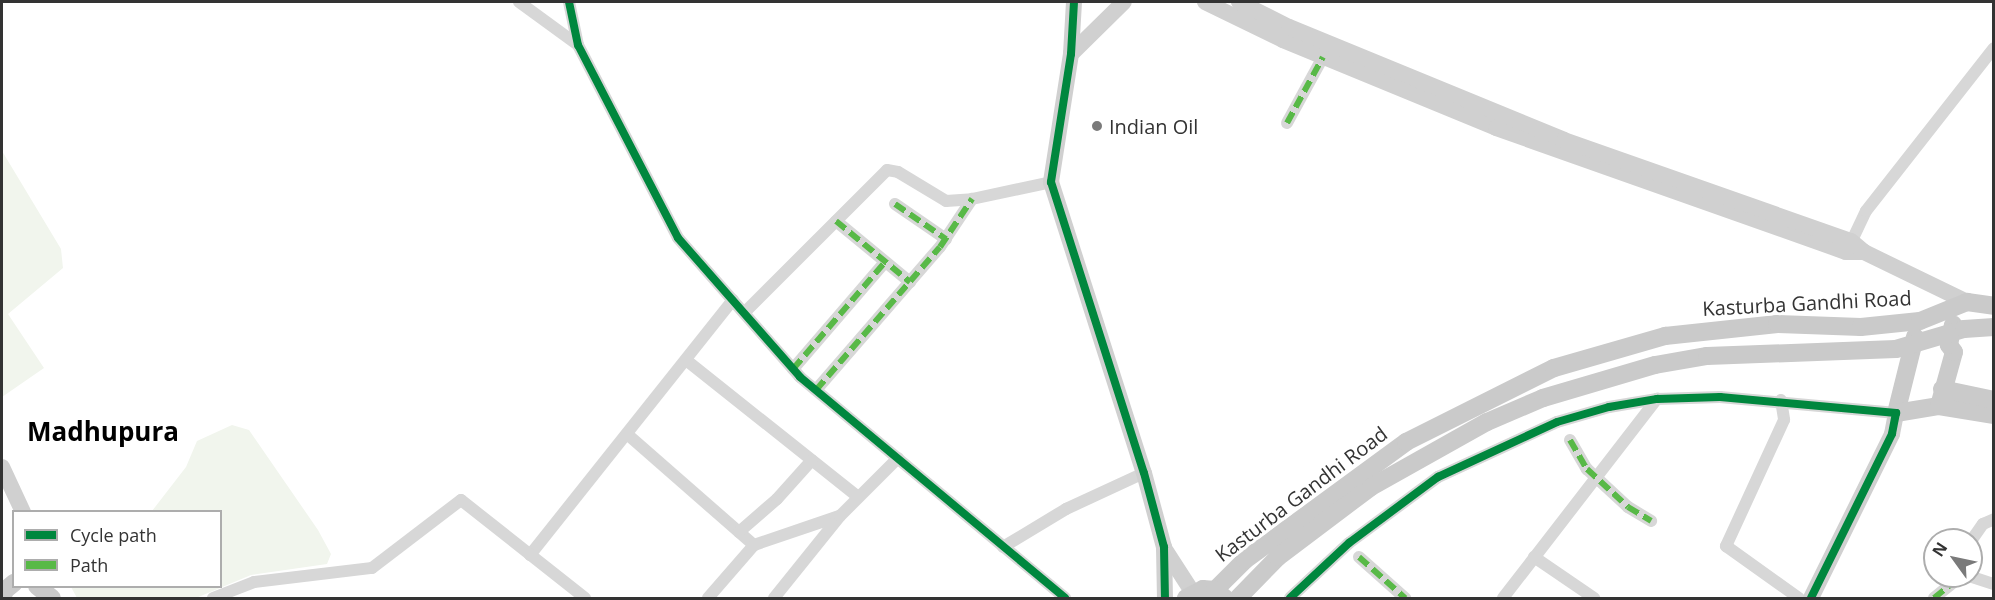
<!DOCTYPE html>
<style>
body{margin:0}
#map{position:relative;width:1995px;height:600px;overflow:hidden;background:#fff;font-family:"Open Sans",sans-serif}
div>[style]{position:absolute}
.green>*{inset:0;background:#f1f5ed}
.street>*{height:12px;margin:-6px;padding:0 6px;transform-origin:6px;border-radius:6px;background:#d7d7d7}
.secondary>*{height:16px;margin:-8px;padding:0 8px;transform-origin:8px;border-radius:8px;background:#d0d0d0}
.primary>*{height:18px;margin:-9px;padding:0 9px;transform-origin:9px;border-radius:9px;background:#cacaca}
.quiet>*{height:6px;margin-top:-3px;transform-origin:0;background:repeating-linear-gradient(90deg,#58b947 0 12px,transparent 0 18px)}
.cycleway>*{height:8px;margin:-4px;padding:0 4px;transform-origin:4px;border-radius:4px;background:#00873e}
.dots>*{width:16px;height:16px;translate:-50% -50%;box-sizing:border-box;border:3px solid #fff;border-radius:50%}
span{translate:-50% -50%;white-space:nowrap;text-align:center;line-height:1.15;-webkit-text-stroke:6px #fff;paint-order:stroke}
.poi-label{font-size:20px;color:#333}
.left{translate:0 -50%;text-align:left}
.street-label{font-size:20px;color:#333}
.district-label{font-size:26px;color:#000;font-weight:700}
.frame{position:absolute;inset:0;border:3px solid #333;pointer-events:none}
.legend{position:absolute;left:12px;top:510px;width:210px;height:78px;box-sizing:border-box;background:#fff;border:2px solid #adadad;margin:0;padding:8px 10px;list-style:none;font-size:18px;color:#333}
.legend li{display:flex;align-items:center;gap:12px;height:30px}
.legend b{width:30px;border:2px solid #adadad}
.north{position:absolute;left:1923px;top:528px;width:60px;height:60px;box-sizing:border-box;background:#fff;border:2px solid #adadad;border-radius:50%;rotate:303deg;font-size:16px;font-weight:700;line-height:24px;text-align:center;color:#333}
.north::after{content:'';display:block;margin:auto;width:21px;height:27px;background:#7a7a7a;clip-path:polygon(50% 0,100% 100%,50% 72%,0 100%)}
</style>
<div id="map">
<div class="green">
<div style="clip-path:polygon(2px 151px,61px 249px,63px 268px,8px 314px,44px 368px,2px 397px)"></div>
<div style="clip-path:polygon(232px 425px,249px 430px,318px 530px,331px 554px,327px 564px,251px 575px,196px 598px,77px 598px,71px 587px,220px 586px,220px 512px,152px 511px,186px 467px,197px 441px)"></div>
</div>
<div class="street">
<div style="left:519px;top:2px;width:73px;rotate:36.1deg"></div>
<div style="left:569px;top:2px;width:44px;rotate:78.2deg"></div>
<div style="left:578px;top:45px;width:217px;rotate:62.6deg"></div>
<div style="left:678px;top:238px;width:185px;rotate:48.7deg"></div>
<div style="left:800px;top:377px;width:345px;rotate:39.8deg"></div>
<div style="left:1287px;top:123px;width:75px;rotate:-61.4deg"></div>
<div style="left:895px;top:204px;width:62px;rotate:34.5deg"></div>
<div style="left:836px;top:221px;width:96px;rotate:39.5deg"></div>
<div style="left:1848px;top:249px;width:42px;rotate:-64.7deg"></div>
<div style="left:1866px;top:211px;width:207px;rotate:-51.9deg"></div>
<div style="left:744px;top:313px;width:202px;rotate:-45deg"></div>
<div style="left:887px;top:170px;width:11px;rotate:10deg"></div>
<div style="left:898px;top:172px;width:56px;rotate:31.1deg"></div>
<div style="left:946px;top:201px;width:26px;rotate:-4deg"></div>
<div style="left:972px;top:199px;width:81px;rotate:-12.1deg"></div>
<div style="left:686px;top:360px;width:220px;rotate:38.5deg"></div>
<div style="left:793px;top:369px;width:141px;rotate:-49.3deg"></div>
<div style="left:816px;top:390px;width:189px;rotate:-49.1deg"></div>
<div style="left:940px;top:247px;width:58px;rotate:-56.3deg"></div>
<div style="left:1781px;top:400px;width:20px;rotate:81deg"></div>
<div style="left:1784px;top:420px;width:139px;rotate:114.7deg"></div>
<div style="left:1726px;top:546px;width:90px;rotate:35.5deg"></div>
<div style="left:627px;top:434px;width:169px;rotate:41.2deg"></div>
<div style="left:1570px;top:440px;width:34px;rotate:60deg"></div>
<div style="left:1587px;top:469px;width:56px;rotate:42.8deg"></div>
<div style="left:1628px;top:507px;width:27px;rotate:31deg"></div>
<div style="left:739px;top:532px;width:50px;rotate:-41deg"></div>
<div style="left:777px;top:499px;width:52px;rotate:-48.1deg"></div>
<div style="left:1971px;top:541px;width:21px;rotate:-55deg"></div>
<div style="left:1983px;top:524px;width:12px;rotate:-24deg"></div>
<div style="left:1003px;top:547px;width:74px;rotate:-31.1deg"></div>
<div style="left:1066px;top:509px;width:86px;rotate:-24.8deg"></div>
<div style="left:530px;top:555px;width:326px;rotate:-51.5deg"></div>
<div style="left:1359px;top:557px;width:62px;rotate:41.7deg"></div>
<div style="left:1534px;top:557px;width:73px;rotate:34.3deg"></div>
<div style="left:1969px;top:576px;width:26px;rotate:18deg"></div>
<div style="left:213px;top:598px;width:44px;rotate:-21.3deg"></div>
<div style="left:254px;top:582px;width:119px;rotate:-6.8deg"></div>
<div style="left:372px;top:568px;width:112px;rotate:-37.4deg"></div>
<div style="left:461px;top:500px;width:158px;rotate:38.3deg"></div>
<div style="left:708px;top:598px;width:70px;rotate:-49deg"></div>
<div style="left:754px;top:545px;width:90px;rotate:-18.8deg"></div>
<div style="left:774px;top:598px;width:105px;rotate:-51.2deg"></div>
<div style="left:840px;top:516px;width:82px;rotate:-45deg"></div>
<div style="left:1290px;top:598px;width:81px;rotate:-43deg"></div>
<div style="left:1349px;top:543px;width:111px;rotate:-36.6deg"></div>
<div style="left:1438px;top:477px;width:131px;rotate:-24.8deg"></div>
<div style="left:1557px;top:422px;width:54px;rotate:-16.1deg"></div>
<div style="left:1609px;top:407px;width:49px;rotate:-9.5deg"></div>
<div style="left:1657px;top:399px;width:63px;rotate:-1.8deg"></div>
<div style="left:1720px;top:397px;width:177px;rotate:5.2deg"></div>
<div style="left:1503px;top:598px;width:252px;rotate:-52.3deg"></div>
<div style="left:1934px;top:598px;width:35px;rotate:-39deg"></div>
</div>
<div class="secondary">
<div style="left:1074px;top:2px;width:52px;rotate:93.3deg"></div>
<div style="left:1071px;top:54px;width:130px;rotate:98.9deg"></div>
<div style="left:1051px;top:182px;width:305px;rotate:72.3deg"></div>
<div style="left:1144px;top:473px;width:77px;rotate:74.9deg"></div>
<div style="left:1164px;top:547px;width:51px;rotate:88.9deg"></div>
<div style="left:1205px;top:2px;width:87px;rotate:26deg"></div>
<div style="left:1283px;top:40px;width:230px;rotate:22.4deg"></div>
<div style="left:1496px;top:128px;width:371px;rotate:19.5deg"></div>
<div style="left:1846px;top:252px;width:18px"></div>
<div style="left:1239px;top:2px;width:56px;rotate:26.6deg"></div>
<div style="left:1289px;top:27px;width:297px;rotate:22.3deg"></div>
<div style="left:1564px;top:140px;width:304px;rotate:19.4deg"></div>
<div style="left:1851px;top:241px;width:17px;rotate:40deg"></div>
<div style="left:1864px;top:252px;width:114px;rotate:25.9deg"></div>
<div style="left:1071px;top:54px;width:74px;rotate:-44.5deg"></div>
<div style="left:2px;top:467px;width:50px;rotate:65deg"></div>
<div style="left:1164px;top:548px;width:54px;rotate:57.2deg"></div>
<div style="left:1811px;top:598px;width:183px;rotate:-63.7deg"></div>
<div style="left:1892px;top:434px;width:21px;rotate:-79deg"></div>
</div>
<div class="primary">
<div style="left:1915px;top:337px;width:78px;rotate:104deg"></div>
<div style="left:1896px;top:413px;width:44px;rotate:-9.2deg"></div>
<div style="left:1939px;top:406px;width:56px;rotate:9.3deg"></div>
<div style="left:1942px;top:389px;width:53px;rotate:11.9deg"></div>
<div style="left:1939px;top:406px;width:56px;rotate:-74.5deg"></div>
<div style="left:1954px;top:352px;width:9px;rotate:-126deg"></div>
<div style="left:1949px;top:345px;width:21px;rotate:-79deg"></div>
<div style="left:37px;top:586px;width:19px;rotate:39deg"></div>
<div style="left:1215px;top:590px;width:42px;rotate:-45deg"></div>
<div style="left:1245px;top:560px;width:200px;rotate:-36.2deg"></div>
<div style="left:1406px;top:442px;width:165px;rotate:-26.6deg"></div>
<div style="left:1554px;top:368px;width:116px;rotate:-16.1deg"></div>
<div style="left:1665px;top:336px;width:113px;rotate:-6.1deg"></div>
<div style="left:1777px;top:324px;width:84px;rotate:2deg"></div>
<div style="left:1861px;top:327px;width:59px;rotate:-5.8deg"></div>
<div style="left:1920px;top:321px;width:51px;rotate:-22deg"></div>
<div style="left:1967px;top:302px;width:27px;rotate:8deg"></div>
<div style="left:3px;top:598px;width:7px;rotate:-82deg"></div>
<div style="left:4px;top:591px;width:13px;rotate:-39deg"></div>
<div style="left:1186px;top:598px;width:19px;rotate:-28deg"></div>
<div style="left:1203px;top:589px;width:12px;rotate:5deg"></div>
<div style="left:1215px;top:590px;width:13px;rotate:39deg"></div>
<div style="left:1238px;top:598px;width:57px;rotate:-45.7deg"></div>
<div style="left:1278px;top:557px;width:116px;rotate:-37deg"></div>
<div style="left:1371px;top:487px;width:133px;rotate:-29.3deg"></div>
<div style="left:1487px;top:422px;width:61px;rotate:-23.2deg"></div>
<div style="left:1543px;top:398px;width:117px;rotate:-16.4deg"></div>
<div style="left:1655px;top:365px;width:53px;rotate:-9.8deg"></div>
<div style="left:1707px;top:356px;width:189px;rotate:-2.1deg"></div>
<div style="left:1896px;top:349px;width:71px;rotate:-16.4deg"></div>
<div style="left:1964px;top:329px;width:30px;rotate:-4deg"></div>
</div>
<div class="quiet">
<div style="left:1287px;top:123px;width:75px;rotate:-61.4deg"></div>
<div style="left:895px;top:204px;width:62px;rotate:34.5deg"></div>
<div style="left:836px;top:221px;width:96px;rotate:39.5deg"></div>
<div style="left:793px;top:369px;width:141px;rotate:-49.3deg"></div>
<div style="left:816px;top:390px;width:189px;rotate:-49.1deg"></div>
<div style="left:940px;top:247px;width:58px;rotate:-56.3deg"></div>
<div style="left:1570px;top:440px;width:34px;rotate:60deg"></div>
<div style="left:1587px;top:469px;width:56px;rotate:42.8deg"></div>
<div style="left:1628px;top:507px;width:27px;rotate:31deg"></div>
<div style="left:1359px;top:557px;width:62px;rotate:41.7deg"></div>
<div style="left:1934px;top:598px;width:35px;rotate:-39deg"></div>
</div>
<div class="cycleway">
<div style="left:569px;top:2px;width:44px;rotate:78.2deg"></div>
<div style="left:578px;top:45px;width:217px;rotate:62.6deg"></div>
<div style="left:678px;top:238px;width:185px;rotate:48.7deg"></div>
<div style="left:800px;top:377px;width:345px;rotate:39.8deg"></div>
<div style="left:1074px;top:2px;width:52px;rotate:93.3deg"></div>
<div style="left:1071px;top:54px;width:130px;rotate:98.9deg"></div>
<div style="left:1051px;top:182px;width:305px;rotate:72.3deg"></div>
<div style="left:1144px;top:473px;width:77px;rotate:74.9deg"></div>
<div style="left:1164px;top:547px;width:51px;rotate:88.9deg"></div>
<div style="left:1290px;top:598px;width:81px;rotate:-43deg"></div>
<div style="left:1349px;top:543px;width:111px;rotate:-36.6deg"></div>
<div style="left:1438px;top:477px;width:131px;rotate:-24.8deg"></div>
<div style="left:1557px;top:422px;width:54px;rotate:-16.1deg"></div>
<div style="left:1609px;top:407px;width:49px;rotate:-9.5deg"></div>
<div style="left:1657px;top:399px;width:63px;rotate:-1.8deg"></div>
<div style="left:1720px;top:397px;width:177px;rotate:5.2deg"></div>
<div style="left:1896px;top:413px;width:21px;rotate:101deg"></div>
<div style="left:1892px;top:434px;width:183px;rotate:116.3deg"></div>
</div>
<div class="dots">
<div style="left:1097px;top:126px;background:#7a7a7a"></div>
</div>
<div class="poi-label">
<span class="left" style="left:1109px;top:126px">Indian Oil</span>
</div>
<div class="street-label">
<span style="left:1807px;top:303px;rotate:-3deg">Kasturba Gandhi Road</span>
<span style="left:1301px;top:494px;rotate:-37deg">Kasturba Gandhi Road</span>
</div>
<div class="district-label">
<span style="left:103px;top:432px">Madhupura</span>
</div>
<div class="frame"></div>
<ul class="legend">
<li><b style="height:8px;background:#00873e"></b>Cycle path</li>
<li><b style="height:8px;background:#58b947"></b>Path</li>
</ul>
<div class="north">N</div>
</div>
